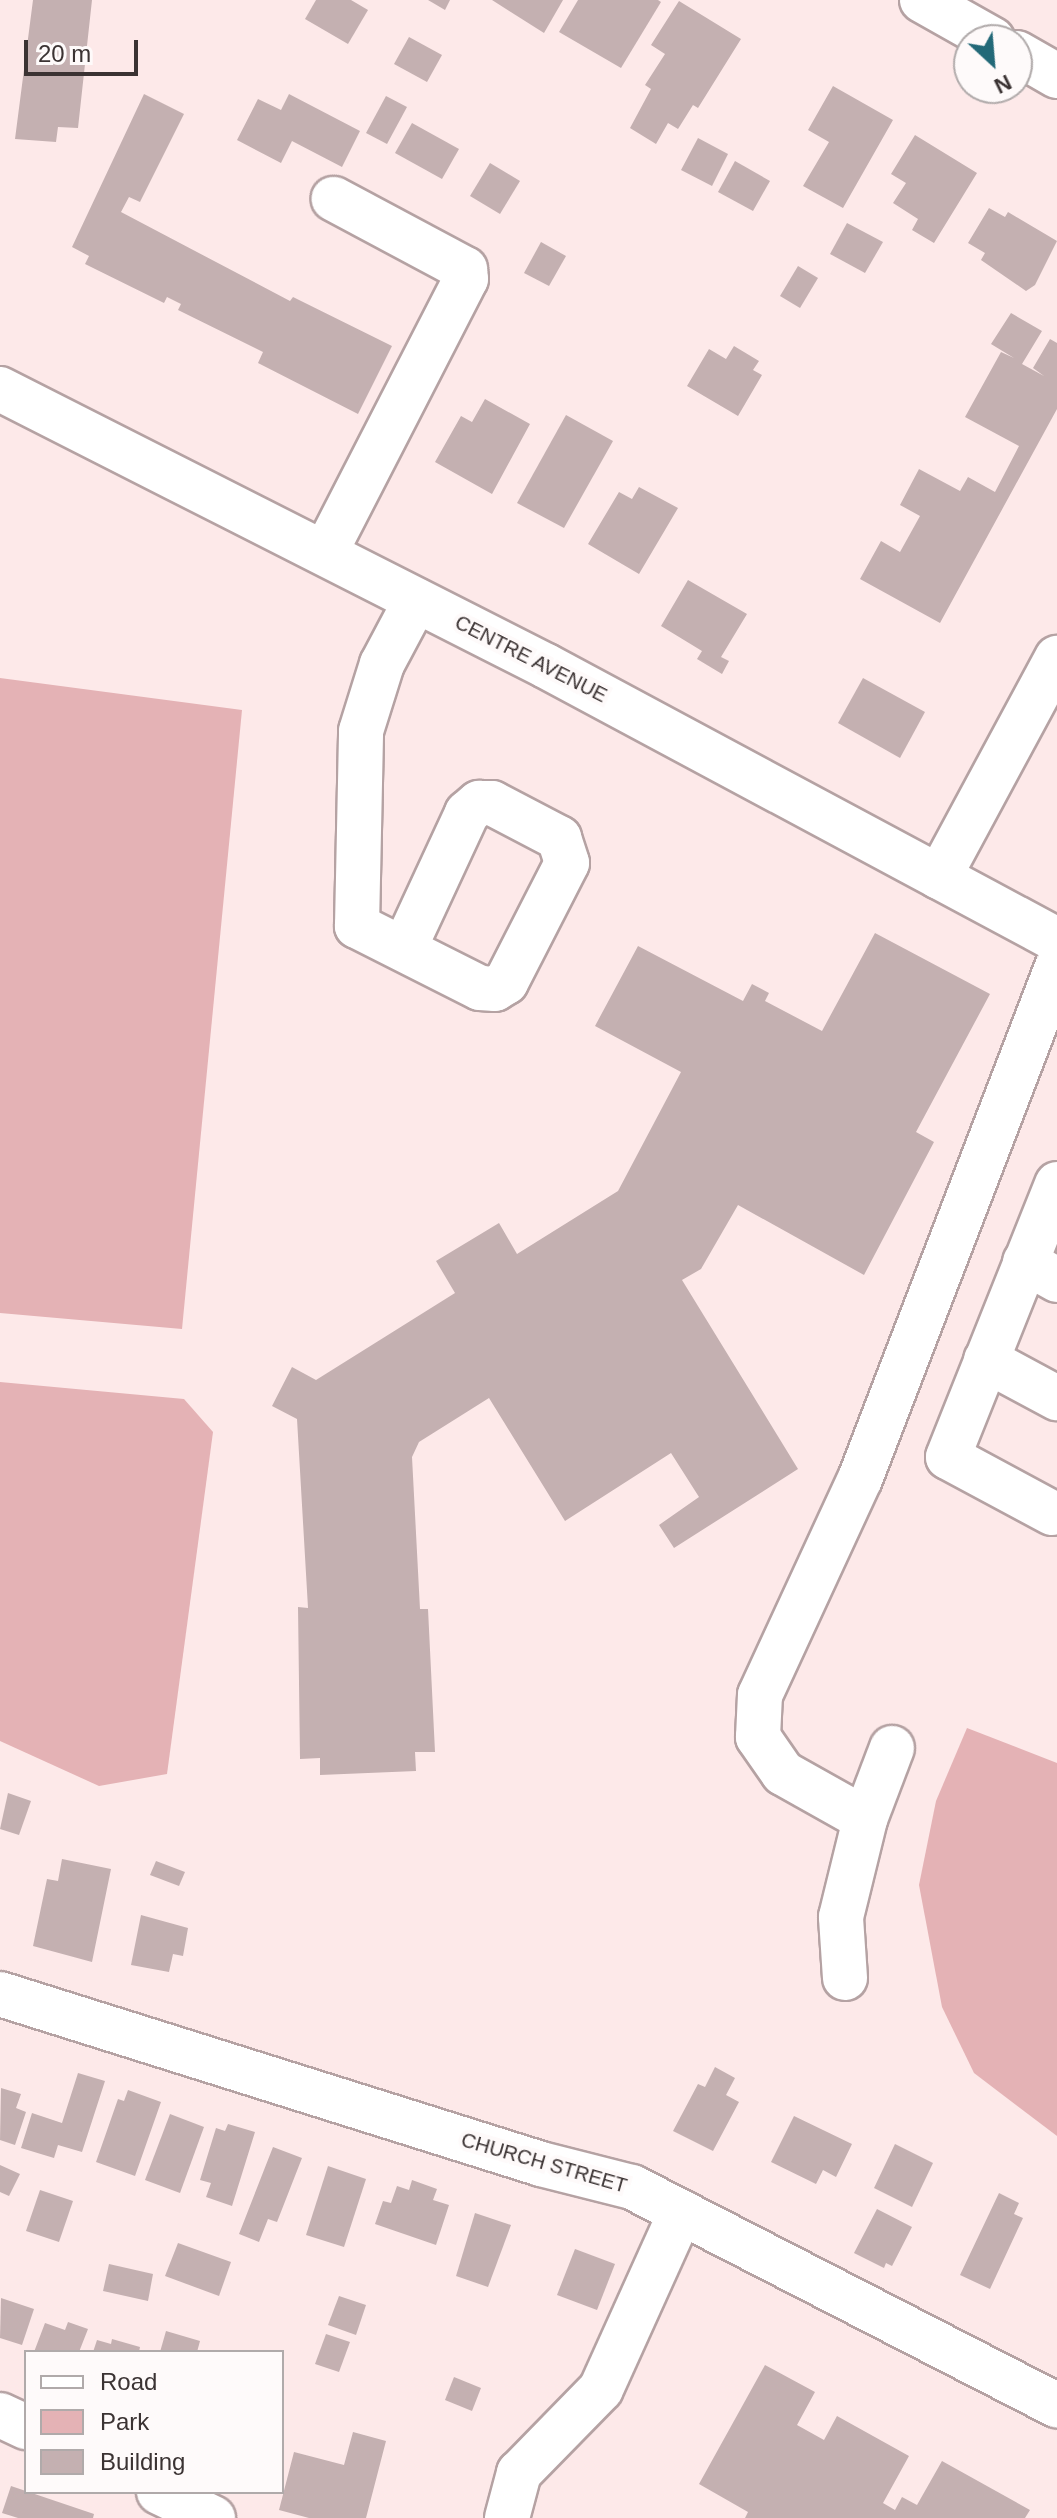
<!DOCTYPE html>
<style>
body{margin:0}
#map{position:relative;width:1057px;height:2518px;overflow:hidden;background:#fde9e9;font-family:Helvetica,sans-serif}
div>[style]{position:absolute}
.green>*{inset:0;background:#e4b2b5}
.building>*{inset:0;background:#c4b0b1}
.roads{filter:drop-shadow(2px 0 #b5a2a3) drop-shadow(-2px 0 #b5a2a3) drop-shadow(0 2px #b5a2a3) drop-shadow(0 -2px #b5a2a3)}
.minor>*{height:44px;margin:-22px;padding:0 22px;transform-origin:22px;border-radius:22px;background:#fff}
span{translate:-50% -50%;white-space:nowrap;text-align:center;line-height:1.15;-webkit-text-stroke:8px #fefafa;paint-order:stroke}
.street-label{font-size:20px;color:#3b3333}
.legend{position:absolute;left:24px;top:2350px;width:260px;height:144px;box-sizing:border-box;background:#fefafa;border:2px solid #b0aaaa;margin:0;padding:10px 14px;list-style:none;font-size:24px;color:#3b3333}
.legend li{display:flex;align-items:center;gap:16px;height:40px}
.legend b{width:40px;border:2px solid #b0aaaa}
.north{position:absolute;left:953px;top:24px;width:80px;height:80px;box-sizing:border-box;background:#fefafa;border:2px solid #b0aaaa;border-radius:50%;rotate:154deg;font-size:22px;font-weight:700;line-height:32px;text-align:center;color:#3b3333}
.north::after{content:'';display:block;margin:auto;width:28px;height:36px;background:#236978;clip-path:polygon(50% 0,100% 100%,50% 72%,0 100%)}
.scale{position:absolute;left:24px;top:40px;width:114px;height:36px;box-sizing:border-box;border:4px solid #3b3333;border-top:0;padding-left:10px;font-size:24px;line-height:28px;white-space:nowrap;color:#3b3333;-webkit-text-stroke:6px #fefafa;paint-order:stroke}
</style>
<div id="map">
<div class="green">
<div style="clip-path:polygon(0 678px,242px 710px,182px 1329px,0 1313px)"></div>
<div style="clip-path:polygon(0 1382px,184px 1399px,213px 1432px,167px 1774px,99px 1786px,0 1741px)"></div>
<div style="clip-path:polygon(967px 1728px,1057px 1763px,1057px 2136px,974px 2073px,942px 2007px,919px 1885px,936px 1801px)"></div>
</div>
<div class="building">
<div style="clip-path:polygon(33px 0,92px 0,78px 128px,58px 127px,56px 142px,15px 139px)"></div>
<div style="clip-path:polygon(316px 0,351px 0,368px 10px,348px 44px,305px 19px)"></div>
<div style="clip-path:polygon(428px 0,450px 0,445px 10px)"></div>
<div style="clip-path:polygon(492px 0,563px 0,544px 33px)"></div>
<div style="clip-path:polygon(578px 0,658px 0,661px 2px,621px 68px,559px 32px)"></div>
<div style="clip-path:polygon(679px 1px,741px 39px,698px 108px,693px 105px,678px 129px,668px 123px,656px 144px,630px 128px,651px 89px,645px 85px,665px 54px,651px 45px)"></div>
<div style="clip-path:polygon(409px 37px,442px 55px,427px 82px,394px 64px)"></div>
<div style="clip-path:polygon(833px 86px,893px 120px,843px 208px,803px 186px,829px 142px,808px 130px)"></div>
<div style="clip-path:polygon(144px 94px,184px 114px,140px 202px,129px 197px,121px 212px,290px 301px,293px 297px,392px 346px,358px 414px,258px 363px,263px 352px,178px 310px,181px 304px,167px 297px,164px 303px,85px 264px,89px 256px,72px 247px)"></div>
<div style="clip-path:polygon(289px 94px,360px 131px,342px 167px,292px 141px,281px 163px,237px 140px,258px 99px,281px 110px)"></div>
<div style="clip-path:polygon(386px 96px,407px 107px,387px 144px,366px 133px)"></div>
<div style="clip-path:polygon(412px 123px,459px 149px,442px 179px,395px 153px)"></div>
<div style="clip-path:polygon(915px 135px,977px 173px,934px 243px,912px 230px,918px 219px,893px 203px,906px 183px,891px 174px)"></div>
<div style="clip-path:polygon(698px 138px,728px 154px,712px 186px,681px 170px)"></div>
<div style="clip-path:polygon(735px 161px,770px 181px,753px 211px,718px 192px)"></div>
<div style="clip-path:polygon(490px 163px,520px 181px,500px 214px,470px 196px)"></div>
<div style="clip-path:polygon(989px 208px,1005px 217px,1008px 212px,1057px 241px,1035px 285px,1026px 291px,981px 260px,985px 253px,968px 243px)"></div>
<div style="clip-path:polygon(847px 223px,883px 242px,865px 273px,830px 254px)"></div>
<div style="clip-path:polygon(541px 242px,566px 256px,549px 286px,524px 273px)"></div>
<div style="clip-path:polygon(798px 266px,818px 278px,800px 308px,780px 296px)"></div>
<div style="clip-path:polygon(1011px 313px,1042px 331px,1022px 364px,1044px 376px,1033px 368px,1050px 339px,1057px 343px,1057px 409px,940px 623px,860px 579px,881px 541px,900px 552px,920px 516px,900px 505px,919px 469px,960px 491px,968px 477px,995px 492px,1019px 446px,965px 417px,1001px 352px,1014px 358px,991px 344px)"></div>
<div style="clip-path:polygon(734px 346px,759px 361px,753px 370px,762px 375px,738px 416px,687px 386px,709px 349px,726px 359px)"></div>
<div style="clip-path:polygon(485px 399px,530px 424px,492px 494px,435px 462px,461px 416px,472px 422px)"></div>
<div style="clip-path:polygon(566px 415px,613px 441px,564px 528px,517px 503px)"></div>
<div style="clip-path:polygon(639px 487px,678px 508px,639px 574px,588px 544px,619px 492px,632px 499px)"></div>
<div style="clip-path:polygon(688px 580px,747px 614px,721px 657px,729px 661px,722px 674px,697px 659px,702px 651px,661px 626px)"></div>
<div style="clip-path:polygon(863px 678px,925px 712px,900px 758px,838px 723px)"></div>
<div style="clip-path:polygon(875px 933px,990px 994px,916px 1132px,934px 1142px,864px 1275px,738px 1205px,701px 1269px,682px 1280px,798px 1469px,674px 1548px,659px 1525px,699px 1497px,671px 1453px,565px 1521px,489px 1398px,419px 1442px,412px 1457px,420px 1609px,428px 1609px,435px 1752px,415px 1752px,416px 1771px,320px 1775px,320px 1758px,300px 1759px,298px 1607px,308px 1608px,297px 1419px,272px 1406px,292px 1367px,316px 1380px,455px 1293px,436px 1261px,499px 1223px,517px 1254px,618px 1191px,681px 1072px,595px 1026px,638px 946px,743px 1001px,752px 984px,769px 993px,765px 1001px,822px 1031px)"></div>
<div style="clip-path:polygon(8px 1793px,31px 1801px,19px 1835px,0 1829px)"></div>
<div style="clip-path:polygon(62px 1859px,111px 1869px,92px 1962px,33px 1946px,47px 1879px,58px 1881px)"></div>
<div style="clip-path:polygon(156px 1861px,185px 1872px,179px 1886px,150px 1875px)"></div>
<div style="clip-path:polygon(141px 1915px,188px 1928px,183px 1956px,173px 1954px,169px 1972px,131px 1965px)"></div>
<div style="clip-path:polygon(715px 2067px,735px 2078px,726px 2095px,739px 2102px,713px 2151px,673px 2131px,698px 2084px,705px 2087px)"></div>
<div style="clip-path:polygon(78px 2073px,105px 2081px,82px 2152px,58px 2145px,54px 2158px,21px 2148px,32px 2113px,62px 2123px)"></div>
<div style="clip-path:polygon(1px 2088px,21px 2094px,16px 2108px,26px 2112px,15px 2145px,0 2140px)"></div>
<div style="clip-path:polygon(128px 2090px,161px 2102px,135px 2176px,96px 2162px,118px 2099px,124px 2101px)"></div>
<div style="clip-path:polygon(170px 2114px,204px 2127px,180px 2193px,145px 2180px)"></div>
<div style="clip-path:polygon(794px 2116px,852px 2144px,836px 2177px,823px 2170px,816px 2184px,771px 2162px)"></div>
<div style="clip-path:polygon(228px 2124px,255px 2132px,232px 2206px,206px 2197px,211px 2183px,200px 2180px,216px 2128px,225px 2131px)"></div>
<div style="clip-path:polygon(895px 2144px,933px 2163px,912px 2207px,874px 2188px)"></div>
<div style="clip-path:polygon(273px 2147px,302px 2158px,277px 2222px,268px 2219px,259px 2242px,239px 2234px)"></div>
<div style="clip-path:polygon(0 2165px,20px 2174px,9px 2196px,0 2192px)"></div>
<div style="clip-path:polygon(328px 2166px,366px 2179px,344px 2247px,306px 2235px)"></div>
<div style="clip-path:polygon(412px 2180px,437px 2189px,433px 2200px,449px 2205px,436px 2245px,375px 2224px,383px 2201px,391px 2203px,397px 2186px,409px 2190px)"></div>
<div style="clip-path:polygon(40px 2190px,73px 2201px,59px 2242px,26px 2231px)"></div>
<div style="clip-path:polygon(999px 2193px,1019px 2203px,1014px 2214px,1023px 2218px,990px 2289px,960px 2275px)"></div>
<div style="clip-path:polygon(877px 2209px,912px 2227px,892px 2266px,886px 2263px,884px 2268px,854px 2253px)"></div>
<div style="clip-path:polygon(475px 2213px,511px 2225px,488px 2287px,456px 2276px)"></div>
<div style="clip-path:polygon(178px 2243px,231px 2262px,219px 2296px,165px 2276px)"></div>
<div style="clip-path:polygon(575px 2249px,615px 2264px,597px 2310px,557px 2295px)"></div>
<div style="clip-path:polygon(109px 2264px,153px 2274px,148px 2301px,103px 2291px)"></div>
<div style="clip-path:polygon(339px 2296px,366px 2305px,356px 2335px,328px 2325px)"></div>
<div style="clip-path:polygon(1px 2298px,34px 2309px,22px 2345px,0 2338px)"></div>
<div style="clip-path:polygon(68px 2322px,88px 2329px,79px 2352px,34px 2352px,45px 2323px,65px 2330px)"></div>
<div style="clip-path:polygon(166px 2331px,200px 2341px,197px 2352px,160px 2352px)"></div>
<div style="clip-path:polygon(326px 2334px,350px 2342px,339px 2372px,315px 2364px)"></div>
<div style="clip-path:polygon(112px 2339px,140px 2347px,139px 2352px,93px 2352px,97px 2340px,111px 2344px)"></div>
<div style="clip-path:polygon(765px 2365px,815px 2392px,797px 2425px,824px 2440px,837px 2416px,909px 2456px,883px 2503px,895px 2510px,902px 2497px,917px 2505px,942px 2461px,1030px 2510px,1025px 2518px,745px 2518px,748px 2512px,699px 2484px)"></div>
<div style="clip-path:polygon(454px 2377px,481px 2388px,472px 2411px,445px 2400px)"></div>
<div style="clip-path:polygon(353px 2432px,386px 2441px,366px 2518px,309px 2518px,279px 2510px,294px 2452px,344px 2465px)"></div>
<div style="clip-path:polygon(11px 2486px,94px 2514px,93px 2518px,18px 2518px,2px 2513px)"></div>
</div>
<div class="roads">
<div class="minor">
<div style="left:922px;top:0;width:81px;rotate:29.4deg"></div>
<div style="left:1017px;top:53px;width:46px;rotate:29.9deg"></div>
<div style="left:0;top:389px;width:612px;rotate:26.9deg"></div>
<div style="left:546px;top:666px;width:580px;rotate:28.2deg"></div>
<div style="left:325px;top:553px;width:308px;rotate:-62.8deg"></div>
<div style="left:466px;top:279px;width:10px;rotate:-96deg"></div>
<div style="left:465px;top:269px;width:149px;rotate:-151.9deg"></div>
<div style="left:939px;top:877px;width:249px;rotate:-61.7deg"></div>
<div style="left:404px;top:949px;width:150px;rotate:-65.1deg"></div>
<div style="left:467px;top:813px;width:16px;rotate:-40deg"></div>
<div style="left:479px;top:803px;width:13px"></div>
<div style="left:492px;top:803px;width:76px;rotate:27.6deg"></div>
<div style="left:559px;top:838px;width:26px;rotate:72deg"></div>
<div style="left:567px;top:863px;width:134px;rotate:117.1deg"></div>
<div style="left:506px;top:982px;width:13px;rotate:148deg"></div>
<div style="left:495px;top:989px;width:15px;rotate:-176deg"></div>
<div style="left:480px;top:988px;width:138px;rotate:-153.2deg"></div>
<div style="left:357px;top:926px;width:195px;rotate:-88.8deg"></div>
<div style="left:361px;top:731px;width:70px;rotate:-72.6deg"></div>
<div style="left:382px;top:664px;width:72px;rotate:-62deg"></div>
<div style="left:1025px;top:1262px;width:37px;rotate:29deg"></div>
<div style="left:986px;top:1360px;width:81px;rotate:28.2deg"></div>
<div style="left:1052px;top:1513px;width:118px;rotate:-151.7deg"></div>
<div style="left:948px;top:1457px;width:294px;rotate:-68.2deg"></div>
<div style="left:865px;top:1819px;width:76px;rotate:-69.2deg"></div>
<div style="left:845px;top:1978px;width:61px;rotate:-93.8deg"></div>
<div style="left:841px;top:1917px;width:101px;rotate:-76.2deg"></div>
<div style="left:865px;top:1819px;width:94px;rotate:-150.7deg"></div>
<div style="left:783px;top:1773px;width:44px;rotate:-124.8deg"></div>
<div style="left:758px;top:1737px;width:42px;rotate:-87.3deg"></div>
<div style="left:760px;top:1695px;width:238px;rotate:-65.2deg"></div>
<div style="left:860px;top:1479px;width:549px;rotate:-68.95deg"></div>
<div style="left:0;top:1994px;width:567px;rotate:17.44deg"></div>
<div style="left:541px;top:2164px;width:94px;rotate:14.2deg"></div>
<div style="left:632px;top:2187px;width:478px;rotate:27.2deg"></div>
<div style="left:0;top:2415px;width:29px;rotate:25deg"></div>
<div style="left:159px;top:2492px;width:60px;rotate:25.7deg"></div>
<div style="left:507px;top:2518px;width:47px;rotate:-75.1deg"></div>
<div style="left:519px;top:2473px;width:117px;rotate:-45.7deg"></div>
<div style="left:601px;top:2389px;width:194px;rotate:-65.7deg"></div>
</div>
</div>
<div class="street-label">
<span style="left:531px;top:659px;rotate:27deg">CENTRE AVENUE</span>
<span style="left:544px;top:2163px;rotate:16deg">CHURCH STREET</span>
</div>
<ul class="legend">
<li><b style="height:10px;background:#fff"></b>Road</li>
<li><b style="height:22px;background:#e4b2b5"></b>Park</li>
<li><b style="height:22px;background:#c4b0b1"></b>Building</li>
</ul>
<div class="north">N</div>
<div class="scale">20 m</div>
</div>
